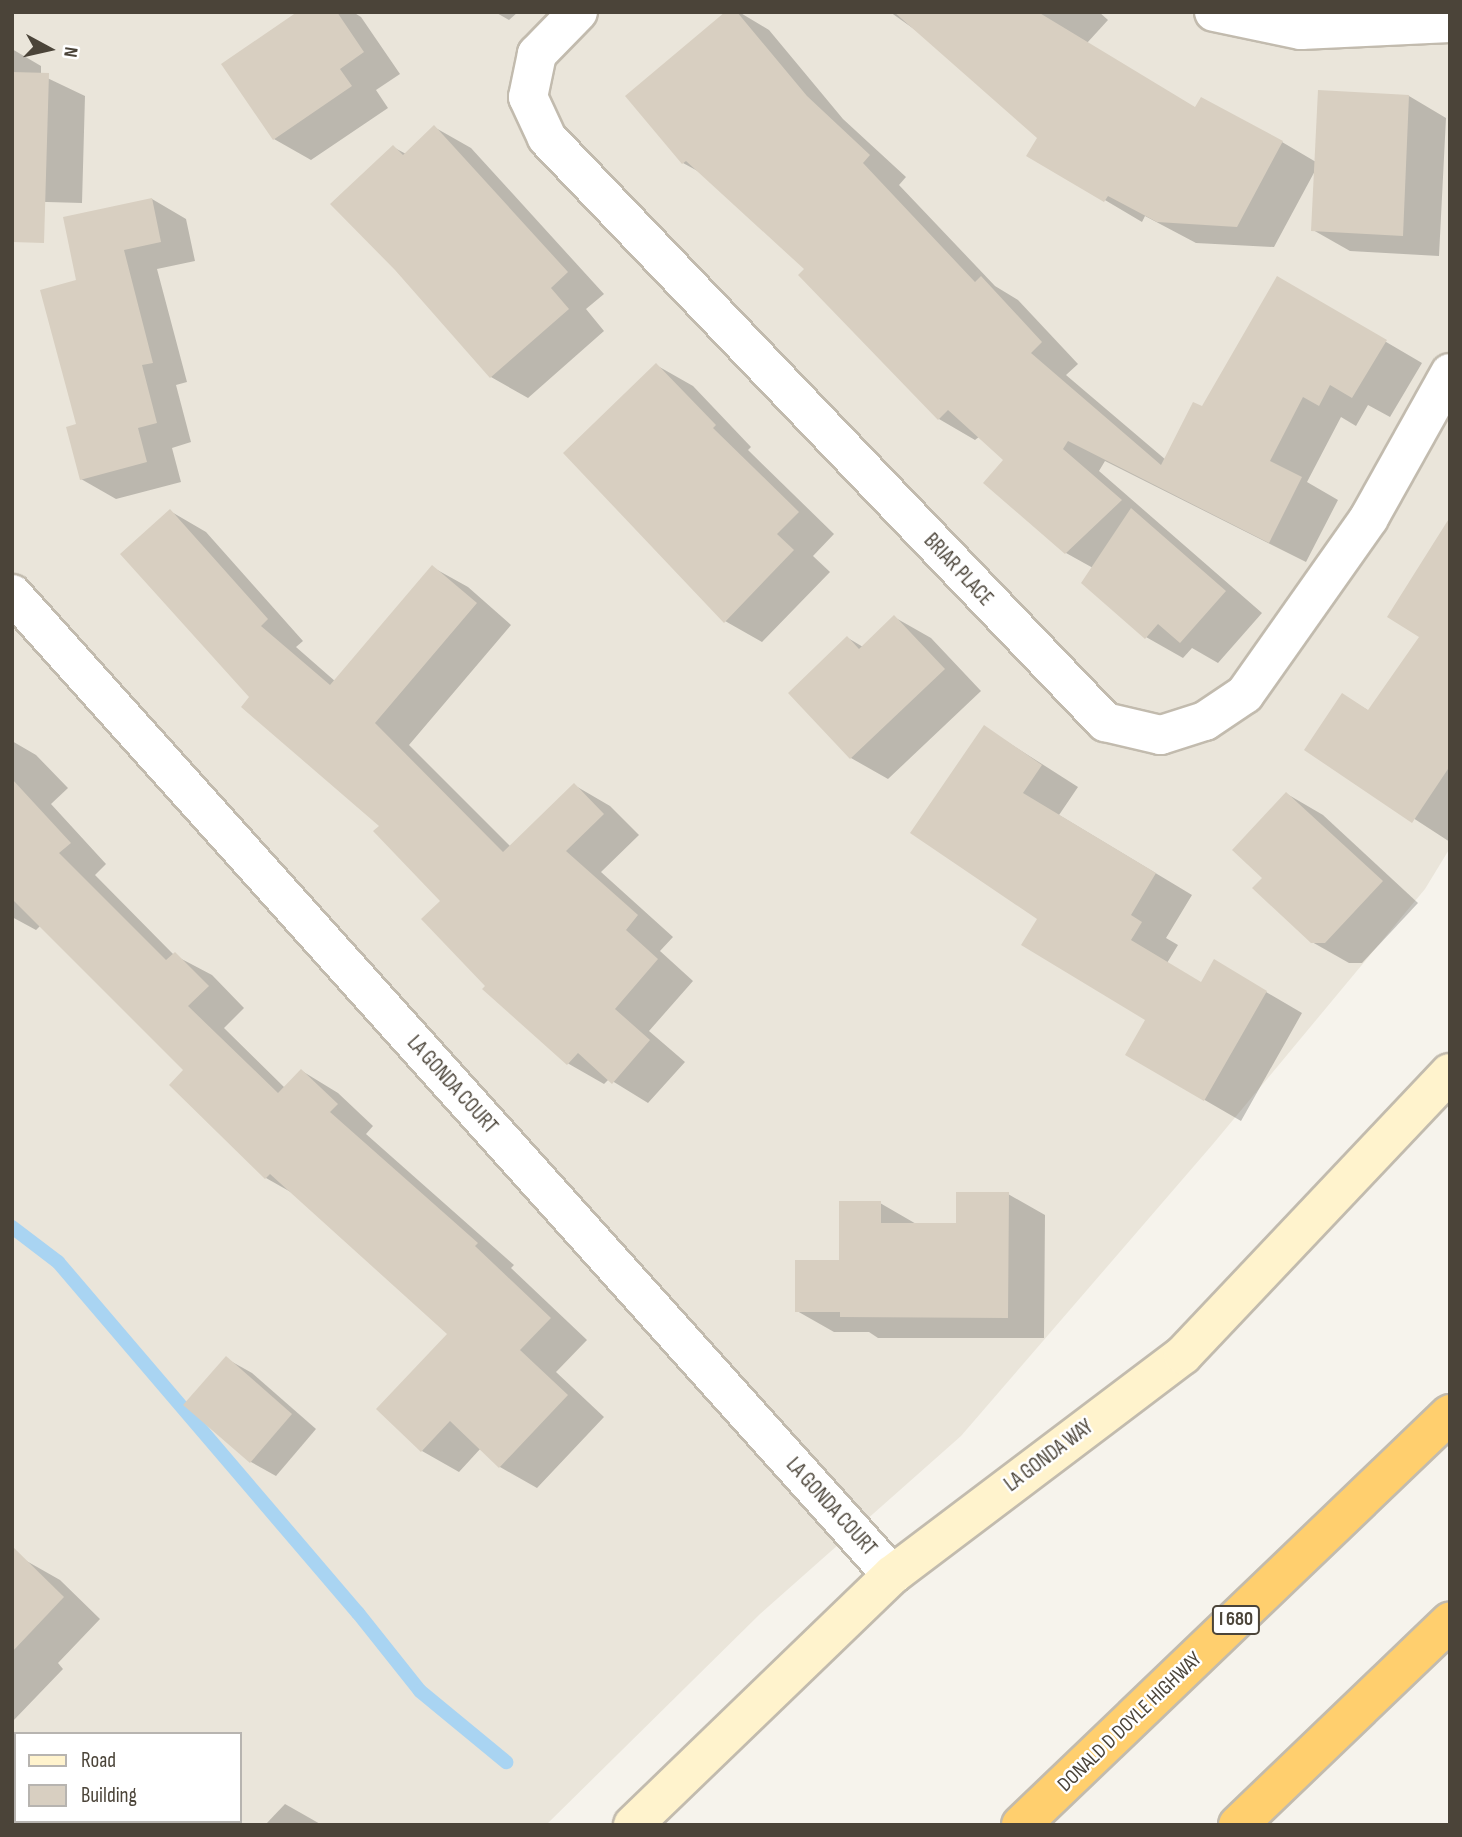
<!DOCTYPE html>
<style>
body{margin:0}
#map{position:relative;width:1462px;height:1837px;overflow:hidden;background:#f6f3ec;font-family:"Sofia Sans Condensed",sans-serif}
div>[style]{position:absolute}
.residential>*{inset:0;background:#eae5da}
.shadow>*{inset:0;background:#0003}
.stream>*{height:14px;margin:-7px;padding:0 7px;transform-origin:7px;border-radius:7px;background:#a9d4f2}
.building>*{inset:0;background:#d8cfc1}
.roads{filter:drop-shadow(2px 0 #c2bbae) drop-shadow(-2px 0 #c2bbae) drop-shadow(0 2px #c2bbae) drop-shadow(0 -2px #c2bbae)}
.street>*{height:38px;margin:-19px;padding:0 19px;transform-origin:19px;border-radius:19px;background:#fff}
.secondary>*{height:38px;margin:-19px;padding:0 19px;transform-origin:19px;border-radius:19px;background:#fff3cd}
.highway>*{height:38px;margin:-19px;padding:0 19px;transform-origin:19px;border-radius:19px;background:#ffcf6e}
span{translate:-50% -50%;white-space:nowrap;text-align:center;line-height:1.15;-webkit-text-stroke:5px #fff;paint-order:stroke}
.shield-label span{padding:2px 5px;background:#fff;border:2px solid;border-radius:5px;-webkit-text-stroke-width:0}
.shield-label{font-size:19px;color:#4b4439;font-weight:700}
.street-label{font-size:21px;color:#4b4439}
.frame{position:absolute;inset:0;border:14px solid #4b4439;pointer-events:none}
.legend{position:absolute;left:14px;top:1732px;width:228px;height:91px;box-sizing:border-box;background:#fff;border:2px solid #b7b4b0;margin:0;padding:9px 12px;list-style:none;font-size:21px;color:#4b4439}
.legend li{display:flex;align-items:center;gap:14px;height:35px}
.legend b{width:35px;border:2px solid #b7b4b0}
.north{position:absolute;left:14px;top:14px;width:70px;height:70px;-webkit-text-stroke:5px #fff;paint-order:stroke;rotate:98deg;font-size:19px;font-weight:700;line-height:28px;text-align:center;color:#4b4439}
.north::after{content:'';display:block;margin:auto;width:24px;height:32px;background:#4b4439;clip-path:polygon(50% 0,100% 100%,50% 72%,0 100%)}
</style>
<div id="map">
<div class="residential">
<div style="clip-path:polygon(evenodd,12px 12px,1450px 12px,1450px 848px,1425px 889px,1213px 1144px,961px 1436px,760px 1614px,546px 1825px,12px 1825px,12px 12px,16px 1734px,240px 1734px,240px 1821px,16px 1821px,16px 1734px)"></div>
</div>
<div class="shadow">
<div style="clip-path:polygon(300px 12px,353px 12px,361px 17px,400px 74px,376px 90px,388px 108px,311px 160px,274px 139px)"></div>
<div style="clip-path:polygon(495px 12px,518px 12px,509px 20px)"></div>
<div style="clip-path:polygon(728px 12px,739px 12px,769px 30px,843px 119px,906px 177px,899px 185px,995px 286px,1018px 300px,1078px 364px,1066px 375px,1166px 460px,1202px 408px,1277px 278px,1422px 363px,1390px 417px,1368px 405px,1356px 426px,1341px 417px,1307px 482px,1338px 500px,1306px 562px,1105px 461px,1099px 471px,1262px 613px,1218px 663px,1192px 648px,1183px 658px,1146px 637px,1093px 568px,1066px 553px,986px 483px,1006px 460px,980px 436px,975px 440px,939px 419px,807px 269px,705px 175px,683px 163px)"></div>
<div style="clip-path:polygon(890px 12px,1099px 12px,1108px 20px,1087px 43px,1197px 109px,1282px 142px,1316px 162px,1320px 92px,1409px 96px,1446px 118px,1439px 256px,1350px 251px,1313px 230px,1316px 169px,1274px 247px,1196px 243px,1145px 216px,1142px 222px,1029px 155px,1039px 138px,921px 34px)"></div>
<div style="clip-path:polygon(12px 49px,41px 66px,41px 75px,85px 96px,82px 203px,12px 201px)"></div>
<div style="clip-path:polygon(434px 127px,471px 148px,604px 294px,586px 309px,604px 331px,528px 398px,491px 377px,393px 147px,406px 154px)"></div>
<div style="clip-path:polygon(152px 199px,186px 219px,195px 261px,157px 269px,187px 382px,176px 385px,191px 442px,172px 448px,181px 482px,116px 499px,81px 479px,78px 281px)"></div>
<div style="clip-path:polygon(656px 365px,693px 386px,751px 447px,748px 450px,834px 534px,813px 556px,830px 572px,762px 642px,725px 621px)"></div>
<div style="clip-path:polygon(170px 511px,206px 532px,303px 641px,296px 647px,336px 682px,432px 567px,468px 587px,511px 625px,409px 745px,511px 847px,574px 785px,610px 806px,639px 835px,601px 872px,673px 937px,660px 951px,693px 981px,649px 1031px,685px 1062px,648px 1103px,609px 1079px,604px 1084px,569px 1064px,485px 989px,487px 986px,443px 901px,381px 826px,251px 697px)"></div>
<div style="clip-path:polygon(1450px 518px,1450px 842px,1307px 749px,1343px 695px,1369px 711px,1422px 637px)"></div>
<div style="clip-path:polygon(894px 617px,931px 638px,981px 691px,888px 779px,851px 758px,848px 638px,863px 647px)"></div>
<div style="clip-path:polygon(984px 727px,1078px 787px,1059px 815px,1192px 895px,1166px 938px,1178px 945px,1167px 963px,1202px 984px,1215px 962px,1302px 1013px,1241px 1121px,1127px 1055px,1147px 1019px,1039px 919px)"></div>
<div style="clip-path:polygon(12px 741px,36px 755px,68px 788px,51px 804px,106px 864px,95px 875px,174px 955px,212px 975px,244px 1008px,224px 1028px,285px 1088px,302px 1071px,338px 1093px,373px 1126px,366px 1134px,514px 1265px,511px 1268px,587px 1340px,556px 1372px,604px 1417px,537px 1488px,500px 1467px,481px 1448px,459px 1472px,422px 1451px,450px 1333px,296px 1195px,266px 1178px,185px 1070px,41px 925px,36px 930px,12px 917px)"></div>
<div style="clip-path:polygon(1287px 794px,1323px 815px,1418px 903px,1362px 963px,1349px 963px,1312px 942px,1264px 878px)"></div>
<div style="clip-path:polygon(1008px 1194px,1045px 1215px,1044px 1338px,878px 1338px,869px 1332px,834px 1332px,797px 1311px,841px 1262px,880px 1203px,918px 1225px,958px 1225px)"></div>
<div style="clip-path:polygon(227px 1359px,252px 1373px,316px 1429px,276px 1476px,251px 1462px)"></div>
<div style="clip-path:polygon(23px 1559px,60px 1580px,100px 1619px,58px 1663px,63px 1669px,12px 1722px,12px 1571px)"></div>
<div style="clip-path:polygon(285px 1804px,322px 1825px,265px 1825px)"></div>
</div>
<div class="stream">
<div style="left:12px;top:1227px;width:58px;rotate:37.3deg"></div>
<div style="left:58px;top:1262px;width:462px;rotate:49.5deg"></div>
<div style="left:358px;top:1613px;width:100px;rotate:51.5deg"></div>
<div style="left:420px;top:1691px;width:112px;rotate:39.5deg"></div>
</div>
<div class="building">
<div style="clip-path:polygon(297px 12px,337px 12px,364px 52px,340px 69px,352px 86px,273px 140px,221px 64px)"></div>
<div style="clip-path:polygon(725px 12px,737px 12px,807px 96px,870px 155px,863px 163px,975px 282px,981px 276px,1042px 342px,1031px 353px,1161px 465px,1193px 402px,1202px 406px,1277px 276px,1387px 340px,1352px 398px,1330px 385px,1319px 406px,1303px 397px,1270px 461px,1302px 477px,1269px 543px,1068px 441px,1063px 449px,1122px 500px,1065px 554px,983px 483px,1003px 460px,948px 410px,938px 420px,798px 275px,804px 269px,686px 161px,682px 164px,625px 96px)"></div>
<div style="clip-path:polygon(894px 12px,1038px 12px,1195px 107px,1201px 97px,1283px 141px,1237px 227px,1157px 222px,1108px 196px,1104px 202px,1026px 156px,1037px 138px)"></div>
<div style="clip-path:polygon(12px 72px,49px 73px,44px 243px,12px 242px)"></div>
<div style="clip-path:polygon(1318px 90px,1409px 95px,1403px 236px,1311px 231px)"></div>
<div style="clip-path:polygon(434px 125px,568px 272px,551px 288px,569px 309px,490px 378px,395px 270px,330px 204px,393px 145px,403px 155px)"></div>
<div style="clip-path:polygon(152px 198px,161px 242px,124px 250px,153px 363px,142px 365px,157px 423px,138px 428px,147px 462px,80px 480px,66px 427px,76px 424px,40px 290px,76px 280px,63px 217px)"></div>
<div style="clip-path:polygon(656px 363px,716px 425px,713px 428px,799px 512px,777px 534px,794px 550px,724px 623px,563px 453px)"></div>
<div style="clip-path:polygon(1131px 508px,1226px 591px,1180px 643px,1158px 624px,1145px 639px,1081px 583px)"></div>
<div style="clip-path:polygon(170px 509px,268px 619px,261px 626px,330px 685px,432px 565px,477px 603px,375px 723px,503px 852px,574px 783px,604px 814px,566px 851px,638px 915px,626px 930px,658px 959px,615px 1009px,650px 1040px,612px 1084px,578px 1053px,567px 1065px,482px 989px,485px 986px,421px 919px,440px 901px,373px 831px,379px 826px,241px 707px,249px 697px,120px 554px)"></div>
<div style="clip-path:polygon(1450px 517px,1450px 766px,1412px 823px,1304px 750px,1342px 693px,1368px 710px,1419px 637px,1387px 617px)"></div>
<div style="clip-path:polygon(894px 615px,945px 669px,850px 759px,788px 693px,847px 636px,859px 649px)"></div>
<div style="clip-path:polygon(984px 725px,1042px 765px,1023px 793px,1156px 873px,1131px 915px,1142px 922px,1131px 940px,1201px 982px,1214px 959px,1267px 991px,1204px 1101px,1125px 1055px,1145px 1020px,1021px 945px,1037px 919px,910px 833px)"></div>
<div style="clip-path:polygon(12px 779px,71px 843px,59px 853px,166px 960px,175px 952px,209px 986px,188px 1006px,278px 1093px,301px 1069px,338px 1104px,330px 1112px,478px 1243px,475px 1246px,551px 1318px,520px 1350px,568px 1395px,499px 1468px,450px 1421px,421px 1452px,376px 1409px,447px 1334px,270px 1174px,265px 1179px,169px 1085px,183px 1070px,12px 899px)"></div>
<div style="clip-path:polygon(1286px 792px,1383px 881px,1325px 943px,1311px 943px,1252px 888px,1262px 878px,1232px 850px)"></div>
<div style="clip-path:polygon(956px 1192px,1009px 1192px,1008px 1318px,840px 1317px,840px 1312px,795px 1312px,795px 1260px,839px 1260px,839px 1201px,881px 1201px,881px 1223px,956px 1223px)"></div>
<div style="clip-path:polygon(226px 1356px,292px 1414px,250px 1463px,183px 1405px)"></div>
<div style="clip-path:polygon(12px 1546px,64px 1597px,12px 1652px)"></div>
</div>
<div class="roads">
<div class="street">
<div style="left:578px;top:12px;width:59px;rotate:134.3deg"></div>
<div style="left:537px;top:54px;width:44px;rotate:101.8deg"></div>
<div style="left:528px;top:97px;width:45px;rotate:65.1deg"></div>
<div style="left:547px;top:138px;width:808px;rotate:46.3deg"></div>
<div style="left:1105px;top:722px;width:57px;rotate:13.1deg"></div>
<div style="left:1161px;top:735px;width:46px;rotate:-17.7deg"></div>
<div style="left:1205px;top:721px;width:48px;rotate:-34deg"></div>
<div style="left:1245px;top:694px;width:215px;rotate:-54.8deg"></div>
<div style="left:1369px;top:518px;width:166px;rotate:-60.8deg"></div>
<div style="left:1214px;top:12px;width:89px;rotate:11.7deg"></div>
<div style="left:1301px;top:30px;width:149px;rotate:-2.7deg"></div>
<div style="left:12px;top:594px;width:1318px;rotate:48.11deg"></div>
</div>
<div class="secondary">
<div style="left:633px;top:1825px;width:360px;rotate:-44deg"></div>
<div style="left:892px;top:1575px;width:365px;rotate:-37.1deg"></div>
<div style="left:1183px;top:1355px;width:388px;rotate:-46.6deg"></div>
</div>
<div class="highway">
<div style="left:1021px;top:1825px;width:594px;rotate:-43.77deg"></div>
<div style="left:1238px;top:1825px;width:294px;rotate:-43.8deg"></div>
</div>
</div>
<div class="shield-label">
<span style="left:1236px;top:1620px">I 680</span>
</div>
<div class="street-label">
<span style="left:958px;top:570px;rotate:47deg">BRIAR PLACE</span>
<span style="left:452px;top:1085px;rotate:48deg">LA GONDA COURT</span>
<span style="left:1049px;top:1456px;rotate:-37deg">LA GONDA WAY</span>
<span style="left:831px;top:1507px;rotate:48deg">LA GONDA COURT</span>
<span style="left:1130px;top:1722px;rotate:-44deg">DONALD D DOYLE HIGHWAY</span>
</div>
<div class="frame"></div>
<ul class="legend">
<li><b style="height:9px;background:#fff3cd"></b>Road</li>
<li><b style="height:19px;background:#d8cfc1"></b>Building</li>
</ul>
<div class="north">N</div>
</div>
